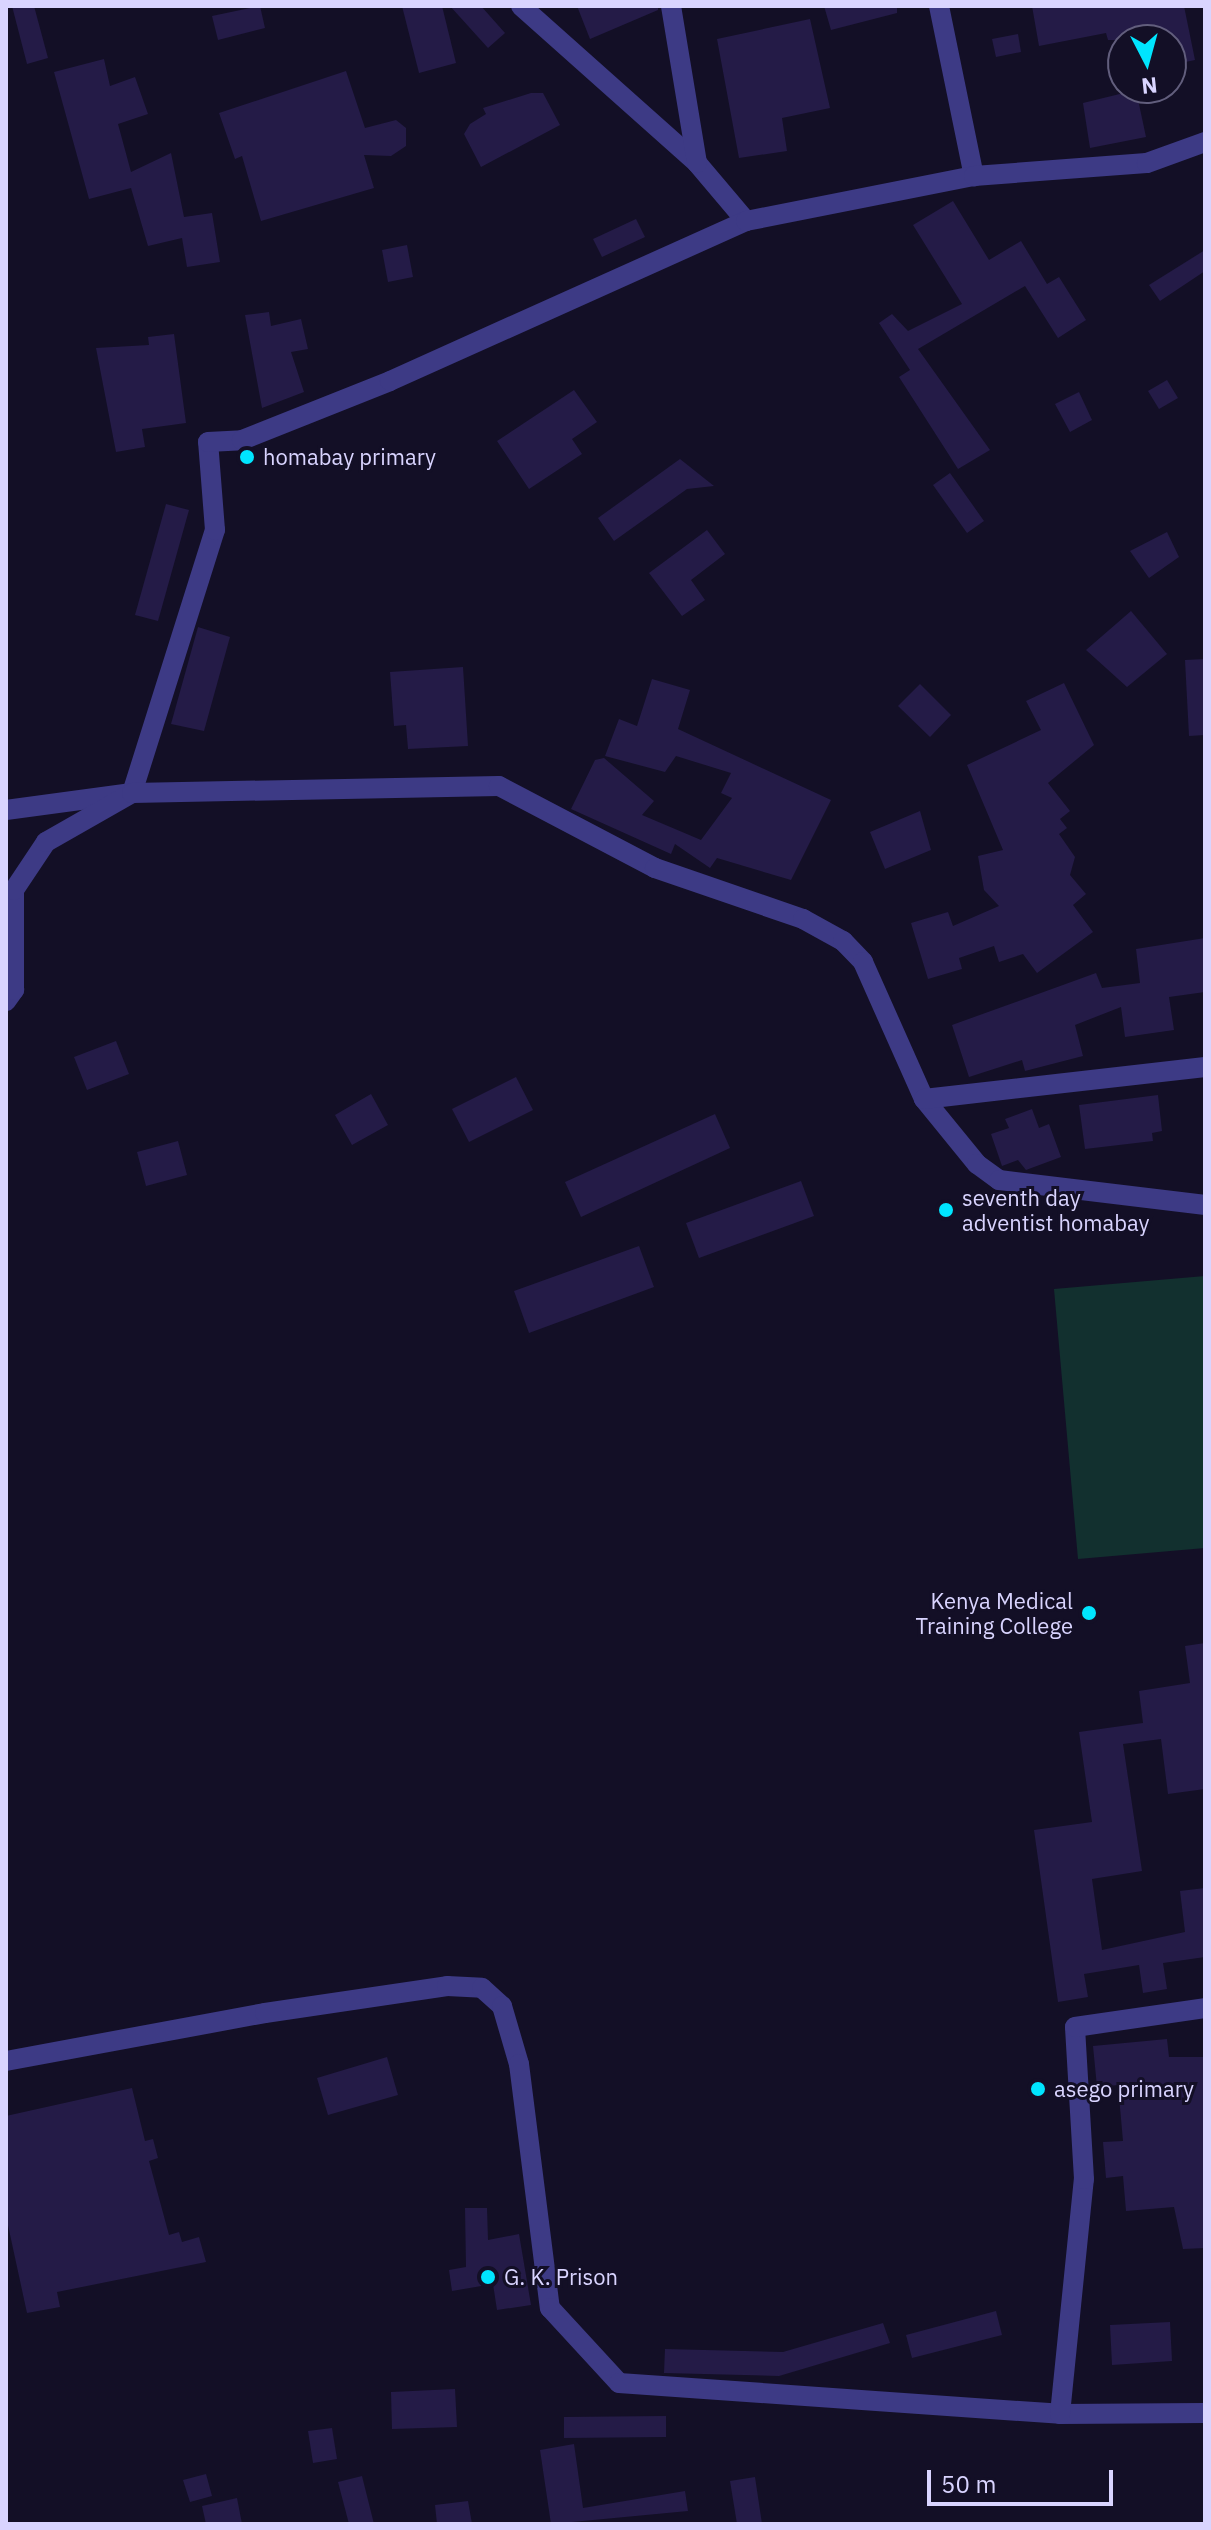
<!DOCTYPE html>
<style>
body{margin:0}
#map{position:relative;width:1211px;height:2530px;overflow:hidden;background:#130f26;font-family:"IBM Plex Sans",sans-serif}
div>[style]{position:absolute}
.green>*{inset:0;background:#12302f}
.building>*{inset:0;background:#241b47}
.minor>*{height:20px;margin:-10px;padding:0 10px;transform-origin:10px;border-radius:10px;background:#3d3a85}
.dots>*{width:22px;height:22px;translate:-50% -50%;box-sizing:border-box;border:4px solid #130f26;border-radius:50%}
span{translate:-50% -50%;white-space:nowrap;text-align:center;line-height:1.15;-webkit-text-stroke:6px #130f26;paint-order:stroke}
.poi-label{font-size:22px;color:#d9d4ff}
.left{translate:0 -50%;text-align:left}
.right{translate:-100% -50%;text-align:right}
.frame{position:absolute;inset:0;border:8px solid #d9d4ff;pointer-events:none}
.north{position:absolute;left:1107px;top:24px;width:80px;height:80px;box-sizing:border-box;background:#130f26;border:2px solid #625e7d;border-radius:50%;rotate:174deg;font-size:22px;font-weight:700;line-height:32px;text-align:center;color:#d9d4ff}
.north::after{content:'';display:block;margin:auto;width:28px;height:36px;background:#00e5ff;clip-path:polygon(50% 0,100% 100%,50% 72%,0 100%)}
.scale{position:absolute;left:927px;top:2470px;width:186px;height:36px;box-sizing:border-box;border:4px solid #d9d4ff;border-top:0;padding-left:10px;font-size:24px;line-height:28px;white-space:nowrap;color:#d9d4ff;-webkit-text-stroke:6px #130f26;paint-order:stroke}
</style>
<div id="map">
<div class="green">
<div style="clip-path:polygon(1205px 1276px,1205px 1548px,1078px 1559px,1054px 1289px)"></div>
</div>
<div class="building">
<div style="clip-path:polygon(12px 6px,34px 6px,48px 58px,27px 64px)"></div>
<div style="clip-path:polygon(260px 6px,265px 28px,218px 40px,212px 16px)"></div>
<div style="clip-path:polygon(402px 6px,442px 6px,456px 63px,419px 73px)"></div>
<div style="clip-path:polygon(450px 6px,481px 6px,505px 33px,488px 48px)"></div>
<div style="clip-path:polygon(577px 6px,658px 6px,658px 10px,590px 39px)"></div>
<div style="clip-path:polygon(824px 6px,897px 6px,897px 13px,831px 30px)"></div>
<div style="clip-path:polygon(1032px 6px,1184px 6px,1195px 60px,1171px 65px,1171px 40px,1108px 40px,1106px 33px,1039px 46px)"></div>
<div style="clip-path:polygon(810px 19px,830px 108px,782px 118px,787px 151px,739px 158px,717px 39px)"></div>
<div style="clip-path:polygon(1018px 34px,1021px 52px,996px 57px,992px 39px)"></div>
<div style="clip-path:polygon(104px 59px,110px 86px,135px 77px,148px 114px,118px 124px,131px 172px,171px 153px,184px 217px,212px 213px,220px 262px,187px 267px,182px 238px,148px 246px,131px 188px,89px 199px,54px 72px)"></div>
<div style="clip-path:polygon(346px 71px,365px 128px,396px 120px,406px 128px,406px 146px,391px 156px,364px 155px,374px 188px,261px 221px,242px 156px,235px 159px,219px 113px)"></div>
<div style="clip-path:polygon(1136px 90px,1146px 137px,1090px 148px,1083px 103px)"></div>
<div style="clip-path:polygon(531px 93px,543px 93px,560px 125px,481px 167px,464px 134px,470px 124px,486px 114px,483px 108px)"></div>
<div style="clip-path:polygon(953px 201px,989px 260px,1021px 241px,1047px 284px,1059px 277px,1086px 320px,1058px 338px,1025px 286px,918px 349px,990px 450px,958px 469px,899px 377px,910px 370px,879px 323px,892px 314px,908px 331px,962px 304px,913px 225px)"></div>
<div style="clip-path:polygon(636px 219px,645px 237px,602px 257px,593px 239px)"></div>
<div style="clip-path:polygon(407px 245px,413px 277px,388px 282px,382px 250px)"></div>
<div style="clip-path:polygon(1205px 250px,1205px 271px,1160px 301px,1149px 285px)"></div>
<div style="clip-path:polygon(269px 312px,271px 326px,301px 319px,308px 349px,291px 352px,304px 392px,262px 408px,245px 315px)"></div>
<div style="clip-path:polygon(174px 334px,186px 423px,142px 429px,145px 447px,116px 452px,96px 348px,149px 345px,148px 337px)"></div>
<div style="clip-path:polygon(1167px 380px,1178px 398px,1159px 409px,1148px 391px)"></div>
<div style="clip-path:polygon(574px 390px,597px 422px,572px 439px,582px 454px,529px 489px,497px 441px)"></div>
<div style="clip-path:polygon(1079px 392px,1092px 420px,1070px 432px,1055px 404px)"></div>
<div style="clip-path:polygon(680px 459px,714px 486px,687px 489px,614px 541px,598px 518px)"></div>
<div style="clip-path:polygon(950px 473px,984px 521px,967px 533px,933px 485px)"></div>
<div style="clip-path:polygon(166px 504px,189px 510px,158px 621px,135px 615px)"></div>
<div style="clip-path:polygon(707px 530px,725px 554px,691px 580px,705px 600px,682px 616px,649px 573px)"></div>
<div style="clip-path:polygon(1167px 532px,1179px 557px,1149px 578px,1130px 551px)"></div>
<div style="clip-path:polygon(1131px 611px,1167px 654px,1127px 687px,1086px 650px)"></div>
<div style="clip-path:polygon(198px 627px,230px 637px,204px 731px,171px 724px)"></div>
<div style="clip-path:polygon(1205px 659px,1205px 735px,1189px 736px,1185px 660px)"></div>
<div style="clip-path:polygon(463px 667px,468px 746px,408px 749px,406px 725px,394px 726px,390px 672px)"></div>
<div style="clip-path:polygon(652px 679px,690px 690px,678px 729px,831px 800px,791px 880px,717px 858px,710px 868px,675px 844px,671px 854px,571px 809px,595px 760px,604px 758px,654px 801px,642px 815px,701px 840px,732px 798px,721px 793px,731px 773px,676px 756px,665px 772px,605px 756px,619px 719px,637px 726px)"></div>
<div style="clip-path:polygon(1064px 683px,1094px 745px,1048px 783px,1070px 811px,1060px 819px,1067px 828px,1059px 834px,1075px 857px,1070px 875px,1086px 894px,1073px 905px,1093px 932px,1037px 973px,1023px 954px,999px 962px,994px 946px,959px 958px,962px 969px,928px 979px,911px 923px,948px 912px,953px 926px,999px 906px,984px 890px,978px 856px,1003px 850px,967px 765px,1041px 730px,1026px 701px)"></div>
<div style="clip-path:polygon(920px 684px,951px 715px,930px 737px,898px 706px)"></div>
<div style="clip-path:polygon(920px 811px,931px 850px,885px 869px,870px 832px)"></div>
<div style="clip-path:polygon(1205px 938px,1205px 992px,1169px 997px,1174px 1030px,1125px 1037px,1121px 1007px,1075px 1025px,1083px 1056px,1025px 1071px,1022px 1060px,969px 1077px,952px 1025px,1096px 973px,1102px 988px,1140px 983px,1136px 949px)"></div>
<div style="clip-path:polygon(116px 1041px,129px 1074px,87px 1090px,74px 1057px)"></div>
<div style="clip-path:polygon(516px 1077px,533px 1110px,469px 1142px,452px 1109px)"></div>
<div style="clip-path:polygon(371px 1094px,388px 1125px,352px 1145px,335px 1115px)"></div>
<div style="clip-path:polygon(1158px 1095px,1162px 1131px,1152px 1133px,1153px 1141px,1085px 1149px,1079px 1105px)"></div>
<div style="clip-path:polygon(1032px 1109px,1039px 1128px,1049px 1124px,1061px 1157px,1026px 1170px,1018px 1160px,1002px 1166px,991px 1134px,1009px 1128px,1005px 1119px)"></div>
<div style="clip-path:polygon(715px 1114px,730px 1148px,581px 1217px,565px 1182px)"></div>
<div style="clip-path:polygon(178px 1141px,187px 1175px,146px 1186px,137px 1152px)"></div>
<div style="clip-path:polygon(801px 1181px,814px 1216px,699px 1258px,686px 1223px)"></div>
<div style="clip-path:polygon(639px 1246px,654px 1287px,529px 1333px,514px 1291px)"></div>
<div style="clip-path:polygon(1205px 1643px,1205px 1789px,1168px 1794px,1161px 1739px,1123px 1744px,1142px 1871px,1092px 1879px,1102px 1950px,1185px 1932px,1180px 1891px,1205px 1888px,1205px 1957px,1163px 1963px,1167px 1989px,1143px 1993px,1139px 1965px,1084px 1974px,1088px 1997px,1058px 2002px,1034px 1830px,1092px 1822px,1079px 1732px,1143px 1723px,1139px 1691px,1190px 1683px,1185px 1646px)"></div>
<div style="clip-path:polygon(1167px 2039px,1169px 2057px,1205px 2057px,1205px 2248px,1183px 2249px,1174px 2207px,1126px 2211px,1123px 2176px,1106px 2178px,1103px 2142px,1123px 2141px,1118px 2085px,1097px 2087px,1093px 2046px)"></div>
<div style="clip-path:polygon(387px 2057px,398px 2095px,328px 2115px,317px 2078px)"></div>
<div style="clip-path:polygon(132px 2088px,145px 2141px,153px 2139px,158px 2158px,149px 2161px,169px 2235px,179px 2232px,182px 2242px,199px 2237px,206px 2262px,57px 2292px,60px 2307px,27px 2313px,6px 2216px,6px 2116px)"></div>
<div style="clip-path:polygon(465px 2208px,487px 2208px,488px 2240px,519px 2234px,531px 2305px,497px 2310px,493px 2284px,452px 2291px,449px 2270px,466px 2267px)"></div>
<div style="clip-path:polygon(996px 2311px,1002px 2335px,912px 2358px,906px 2335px)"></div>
<div style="clip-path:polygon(1170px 2322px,1172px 2361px,1112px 2365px,1110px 2325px)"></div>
<div style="clip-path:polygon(883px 2323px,890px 2343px,779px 2376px,664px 2373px,665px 2349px,783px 2352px)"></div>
<div style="clip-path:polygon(455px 2389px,457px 2427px,392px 2429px,391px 2392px)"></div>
<div style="clip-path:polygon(666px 2416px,666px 2437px,564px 2438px,564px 2417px)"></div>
<div style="clip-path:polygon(332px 2428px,337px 2459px,313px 2463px,308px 2431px)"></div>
<div style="clip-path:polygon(574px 2444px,583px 2508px,685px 2491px,688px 2511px,551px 2524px,540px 2450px)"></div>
<div style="clip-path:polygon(206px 2474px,212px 2496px,190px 2502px,183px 2480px)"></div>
<div style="clip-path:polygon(362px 2476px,374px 2524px,349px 2524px,338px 2482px)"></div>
<div style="clip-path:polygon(755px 2477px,762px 2524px,737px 2524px,730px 2481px)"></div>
<div style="clip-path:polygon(237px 2498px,242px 2524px,206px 2524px,202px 2506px)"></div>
<div style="clip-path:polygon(468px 2501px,472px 2524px,437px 2524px,435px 2505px)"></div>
</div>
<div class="minor">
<div style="left:521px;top:6px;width:236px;rotate:41.7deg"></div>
<div style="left:697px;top:163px;width:76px;rotate:49.8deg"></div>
<div style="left:671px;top:6px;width:159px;rotate:80.6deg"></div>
<div style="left:939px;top:6px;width:174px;rotate:78.4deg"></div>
<div style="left:6px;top:810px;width:127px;rotate:-7.7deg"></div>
<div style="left:132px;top:793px;width:276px;rotate:-72.5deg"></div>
<div style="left:215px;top:530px;width:88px;rotate:-94.5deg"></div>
<div style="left:208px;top:442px;width:34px;rotate:-3deg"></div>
<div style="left:242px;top:440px;width:159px;rotate:-21.7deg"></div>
<div style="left:390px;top:381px;width:390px;rotate:-24.2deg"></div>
<div style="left:746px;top:221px;width:232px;rotate:-11.2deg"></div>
<div style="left:974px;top:176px;width:173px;rotate:-4.3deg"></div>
<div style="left:1147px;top:163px;width:62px;rotate:-19.9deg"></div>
<div style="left:6px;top:1001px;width:14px;rotate:-54deg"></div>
<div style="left:14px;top:990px;width:100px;rotate:-90deg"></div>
<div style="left:14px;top:890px;width:58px;rotate:-56.3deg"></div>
<div style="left:46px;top:842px;width:99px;rotate:-29.7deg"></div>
<div style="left:132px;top:793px;width:367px;rotate:-1.1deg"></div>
<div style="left:499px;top:786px;width:176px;rotate:27.7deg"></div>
<div style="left:655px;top:868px;width:157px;rotate:19deg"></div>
<div style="left:803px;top:919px;width:46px;rotate:28.8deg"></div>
<div style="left:843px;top:941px;width:29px;rotate:46deg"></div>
<div style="left:863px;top:962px;width:150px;rotate:66deg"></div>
<div style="left:924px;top:1099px;width:84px;rotate:50.8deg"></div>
<div style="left:977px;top:1164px;width:27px;rotate:36deg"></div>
<div style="left:999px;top:1180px;width:208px;rotate:6.9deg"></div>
<div style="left:924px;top:1099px;width:283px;rotate:-6.5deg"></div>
<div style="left:6px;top:2061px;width:263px;rotate:-10.5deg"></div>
<div style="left:265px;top:2013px;width:184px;rotate:-8.4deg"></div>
<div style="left:447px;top:1986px;width:35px;rotate:3deg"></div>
<div style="left:482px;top:1988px;width:27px;rotate:42deg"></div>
<div style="left:502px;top:2006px;width:60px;rotate:73.7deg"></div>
<div style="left:519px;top:2064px;width:246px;rotate:82.8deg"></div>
<div style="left:550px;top:2308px;width:102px;rotate:47.4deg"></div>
<div style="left:619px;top:2383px;width:442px;rotate:4deg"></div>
<div style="left:1060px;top:2414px;width:145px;rotate:-0.4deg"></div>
<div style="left:1060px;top:2414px;width:236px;rotate:-84.2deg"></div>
<div style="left:1084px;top:2179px;width:152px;rotate:-93.4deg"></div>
<div style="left:1075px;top:2027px;width:131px;rotate:-8.3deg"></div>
</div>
<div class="dots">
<div style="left:247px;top:457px;background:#00e5ff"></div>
<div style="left:946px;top:1210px;background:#00e5ff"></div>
<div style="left:1089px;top:1613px;background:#00e5ff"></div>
<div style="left:1038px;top:2089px;background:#00e5ff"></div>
<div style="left:488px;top:2277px;background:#00e5ff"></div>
</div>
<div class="poi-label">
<span class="left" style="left:263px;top:457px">homabay primary</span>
<span class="left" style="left:962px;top:1210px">seventh day<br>adventist homabay</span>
<span class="right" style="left:1073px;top:1613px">Kenya Medical<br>Training College</span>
<span class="left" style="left:1054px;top:2089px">asego primary</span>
<span class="left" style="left:504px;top:2277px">G. K. Prison</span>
</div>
<div class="frame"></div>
<div class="north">N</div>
<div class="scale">50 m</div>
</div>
